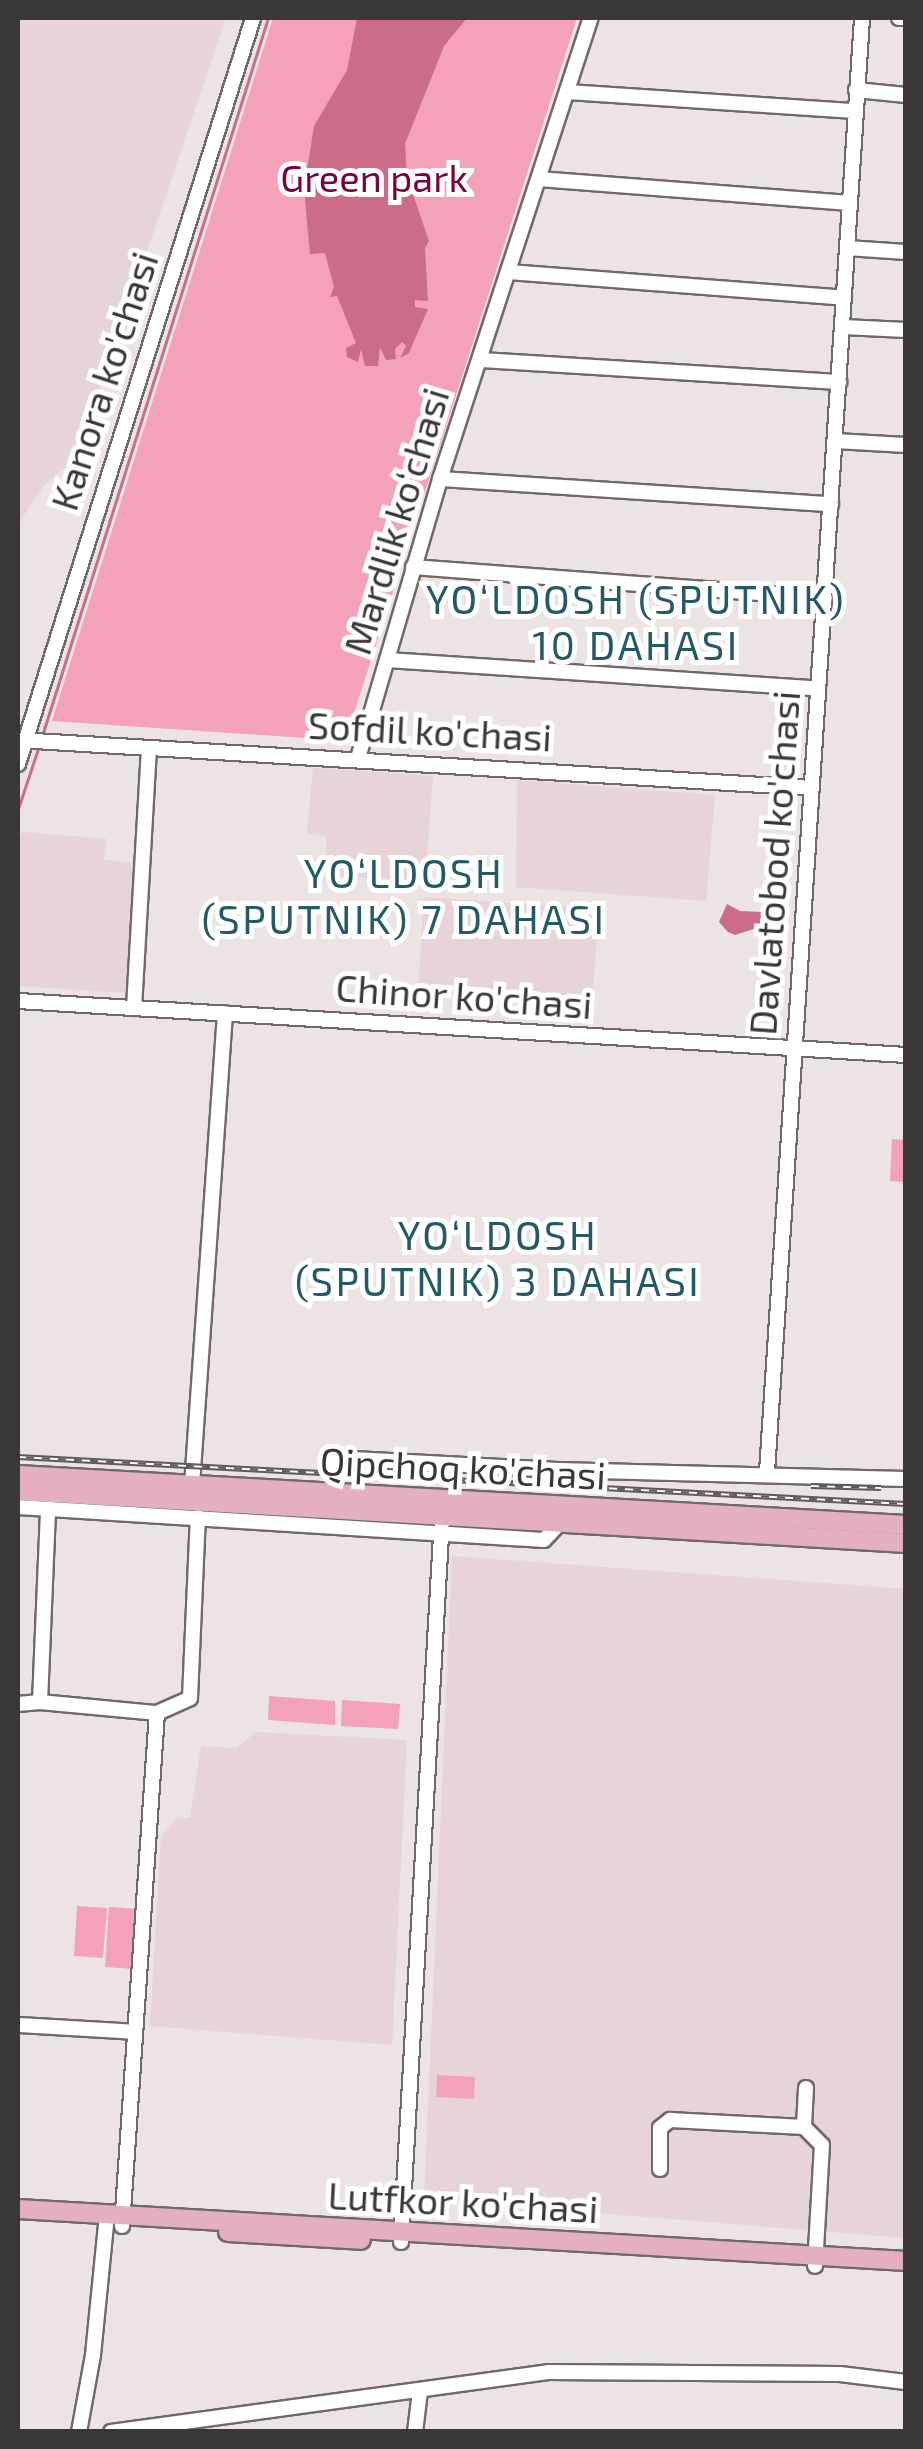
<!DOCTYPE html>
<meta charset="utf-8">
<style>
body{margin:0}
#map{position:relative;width:923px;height:2449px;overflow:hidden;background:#ece3e5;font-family:"Exo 2",sans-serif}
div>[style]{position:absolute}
.built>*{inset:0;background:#e6d4d8}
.green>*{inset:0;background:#f4a2b7}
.water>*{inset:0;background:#cb6c88}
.stream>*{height:2.5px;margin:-1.25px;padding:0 1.25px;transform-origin:1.25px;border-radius:1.25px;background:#cb6c88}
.roads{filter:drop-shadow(2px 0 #70686a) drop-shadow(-2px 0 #70686a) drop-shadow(0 2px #70686a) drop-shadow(0 -2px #70686a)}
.minor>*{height:14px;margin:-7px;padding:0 7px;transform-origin:7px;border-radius:7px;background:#fff}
.major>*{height:18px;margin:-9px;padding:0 9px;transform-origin:9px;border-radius:9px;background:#e4b0bf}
.rail>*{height:6px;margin-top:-3px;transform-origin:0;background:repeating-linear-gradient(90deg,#fff 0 8px,#5e5a5a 0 16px);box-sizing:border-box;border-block:2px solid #5e5a5a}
span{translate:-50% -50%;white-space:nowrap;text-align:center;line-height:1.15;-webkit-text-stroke:10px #fff;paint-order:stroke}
.park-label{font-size:38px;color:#7c003a}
.street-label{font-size:38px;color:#3a3737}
.neighbourhood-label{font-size:40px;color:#225a65;letter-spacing:2.5px}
.frame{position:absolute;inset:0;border:20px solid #3a3737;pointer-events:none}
</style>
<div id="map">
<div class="built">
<div style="clip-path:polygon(18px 18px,226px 18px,77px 458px,46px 483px,18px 524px)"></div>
<div style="clip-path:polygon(313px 768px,433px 776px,425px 881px,326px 875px,326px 836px,307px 833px)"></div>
<div style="clip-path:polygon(517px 780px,715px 795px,706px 901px,516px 887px)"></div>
<div style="clip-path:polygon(22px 832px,107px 839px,103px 860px,135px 863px,127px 993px,18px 986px,18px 844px)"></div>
<div style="clip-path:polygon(424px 897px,599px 909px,592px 1004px,418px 992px)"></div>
<div style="clip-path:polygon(452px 1556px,905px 1589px,905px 2238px,424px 2199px)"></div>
<div style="clip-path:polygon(256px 1732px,407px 1740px,392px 2045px,150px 2026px,161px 1836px,178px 1818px,190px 1818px,201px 1746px,236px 1748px)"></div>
</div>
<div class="green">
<div style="clip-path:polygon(273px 18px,577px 18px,347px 735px,335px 740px,52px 721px)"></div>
<div style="clip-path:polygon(892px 1139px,905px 1140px,905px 1182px,890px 1181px)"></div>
<div style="clip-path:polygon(269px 1696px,335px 1701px,335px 1725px,268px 1720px)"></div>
<div style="clip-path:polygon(342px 1700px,400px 1704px,398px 1729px,341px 1726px)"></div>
<div style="clip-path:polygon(77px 1906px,107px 1908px,103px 1958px,74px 1956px)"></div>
<div style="clip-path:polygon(109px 1907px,137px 1909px,133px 1969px,105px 1967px)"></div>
<div style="clip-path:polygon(437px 2075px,475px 2077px,474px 2099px,436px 2097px)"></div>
</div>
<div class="water">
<div style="clip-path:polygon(357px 18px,467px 18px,444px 46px,405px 144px,407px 177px,429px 241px,425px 248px,428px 301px,415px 300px,415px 307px,428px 309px,409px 353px,400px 358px,406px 346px,402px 342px,395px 349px,396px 359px,386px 360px,380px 347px,378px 366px,365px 366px,361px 349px,358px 362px,347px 357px,346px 348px,356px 343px,337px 296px,330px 297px,334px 287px,325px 253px,310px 254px,304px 189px,314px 126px,347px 70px)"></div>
<div style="clip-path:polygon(727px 904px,740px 911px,761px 912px,763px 926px,735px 935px,728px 932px,719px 922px)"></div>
</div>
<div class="stream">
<div style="left:42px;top:736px;width:753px;rotate:-72.53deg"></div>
<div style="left:18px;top:809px;width:63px;rotate:-71.6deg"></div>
</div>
<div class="roads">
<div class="minor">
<div style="left:899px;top:18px;width:7px"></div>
<div style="left:856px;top:90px;width:50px;rotate:5.7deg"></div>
<div style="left:567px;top:92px;width:289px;rotate:3.8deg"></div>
<div style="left:539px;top:179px;width:311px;rotate:4.4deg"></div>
<div style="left:847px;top:248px;width:59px;rotate:3.9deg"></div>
<div style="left:509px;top:272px;width:336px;rotate:4.4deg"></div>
<div style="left:843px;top:327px;width:63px;rotate:2.7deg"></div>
<div style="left:480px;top:360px;width:360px;rotate:3.5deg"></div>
<div style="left:835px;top:441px;width:71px;rotate:3.2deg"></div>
<div style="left:440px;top:479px;width:392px;rotate:3.7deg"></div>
<div style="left:413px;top:567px;width:413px;rotate:4.3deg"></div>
<div style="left:387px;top:660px;width:432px;rotate:3.8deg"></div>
<div style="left:18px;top:740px;width:795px;rotate:3.46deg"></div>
<div style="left:358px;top:758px;width:291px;rotate:-73.6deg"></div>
<div style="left:440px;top:479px;width:485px;rotate:-71.9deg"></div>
<div style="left:18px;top:764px;width:782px;rotate:-72.51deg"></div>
<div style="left:18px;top:1001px;width:890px;rotate:3.48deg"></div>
<div style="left:134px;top:1008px;width:260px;rotate:-86.7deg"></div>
<div style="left:767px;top:1472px;width:1457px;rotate:-86.26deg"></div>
<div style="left:192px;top:1485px;width:473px;rotate:-86deg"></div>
<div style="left:332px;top:1493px;width:35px;rotate:-85deg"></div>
<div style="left:335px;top:1458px;width:223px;rotate:3.1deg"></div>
<div style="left:558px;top:1470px;width:348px;rotate:1.5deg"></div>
<div style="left:18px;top:1507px;width:527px;rotate:3.59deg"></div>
<div style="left:544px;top:1540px;width:23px;rotate:-47deg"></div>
<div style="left:40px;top:1702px;width:118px;rotate:5.4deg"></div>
<div style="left:157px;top:1713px;width:36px;rotate:-24deg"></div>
<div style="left:190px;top:1698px;width:181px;rotate:-87.5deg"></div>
<div style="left:18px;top:1704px;width:22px;rotate:-5deg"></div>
<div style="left:40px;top:1702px;width:193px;rotate:-87.6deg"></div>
<div style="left:18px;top:2025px;width:117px;rotate:3.4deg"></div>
<div style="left:806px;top:2088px;width:39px;rotate:93deg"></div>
<div style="left:804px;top:2127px;width:25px;rotate:45deg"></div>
<div style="left:822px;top:2145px;width:121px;rotate:93.3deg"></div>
<div style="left:660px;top:2169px;width:41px;rotate:-90deg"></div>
<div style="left:660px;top:2128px;width:13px;rotate:-39deg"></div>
<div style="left:670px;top:2120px;width:134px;rotate:3deg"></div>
<div style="left:122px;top:2226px;width:514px;rotate:-86.1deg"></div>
<div style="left:401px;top:2242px;width:726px;rotate:-86.76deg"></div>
<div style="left:79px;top:2432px;width:78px;rotate:-79.7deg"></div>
<div style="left:93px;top:2355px;width:142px;rotate:-84.3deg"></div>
<div style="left:111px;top:2432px;width:441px;rotate:-7.8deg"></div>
<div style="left:548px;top:2372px;width:292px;rotate:0.4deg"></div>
<div style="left:840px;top:2374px;width:66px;rotate:6.9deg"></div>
<div style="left:415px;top:2432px;width:41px;rotate:-83deg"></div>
</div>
<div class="major">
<div style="left:18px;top:1475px;width:889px;rotate:3.22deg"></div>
<div style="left:18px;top:1491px;width:890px;rotate:3.35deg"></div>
<div style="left:18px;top:2209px;width:890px;rotate:3.35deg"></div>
<div style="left:228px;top:2232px;width:133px;rotate:3.4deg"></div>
</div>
</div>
<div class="rail">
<div style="left:18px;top:1457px;width:889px;rotate:3.03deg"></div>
<div style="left:811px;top:1486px;width:70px;rotate:1.6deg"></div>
</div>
<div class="park-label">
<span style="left:374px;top:178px">Green park</span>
</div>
<div class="street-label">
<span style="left:104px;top:381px;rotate:-72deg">Kanora ko'chasi</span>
<span style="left:396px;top:521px;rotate:-73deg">Mardlik ko‘chasi</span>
<span style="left:430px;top:731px;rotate:3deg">Sofdil ko'chasi</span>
<span style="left:774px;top:863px;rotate:-86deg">Davlatobod ko'chasi</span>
<span style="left:464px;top:996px;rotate:4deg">Chinor ko'chasi</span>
<span style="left:463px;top:1468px;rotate:3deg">Qipchoq ko'chasi</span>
<span style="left:463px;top:2202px;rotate:3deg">Lutfkor ko'chasi</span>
</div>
<div class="neighbourhood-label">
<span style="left:636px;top:621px">YO‘LDOSH (SPUTNIK)<br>10 DAHASI</span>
<span style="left:404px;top:895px">YO‘LDOSH<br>(SPUTNIK) 7 DAHASI</span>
<span style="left:498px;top:1257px">YO‘LDOSH<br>(SPUTNIK) 3 DAHASI</span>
</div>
<div class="frame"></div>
</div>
